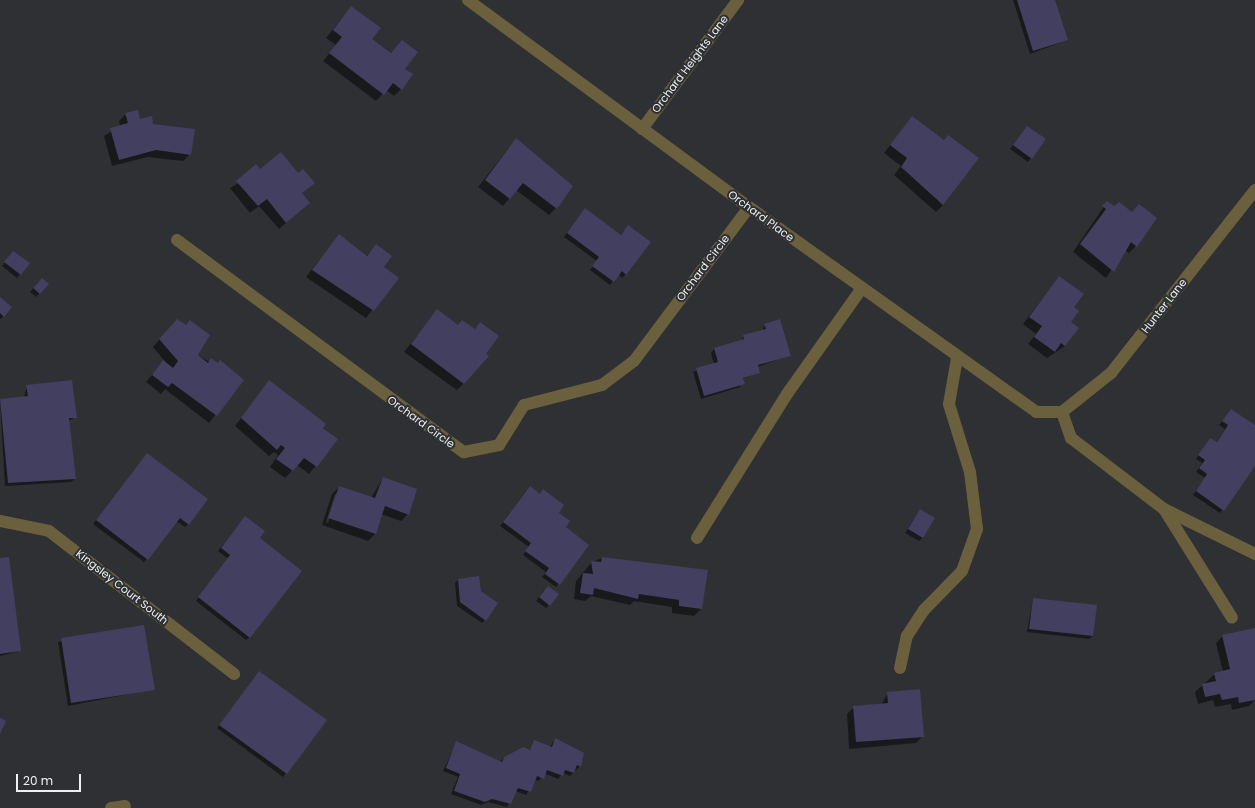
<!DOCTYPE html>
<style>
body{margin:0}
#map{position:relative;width:1255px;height:808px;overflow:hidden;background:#2e3033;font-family:Poppins,sans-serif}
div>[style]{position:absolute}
.shadow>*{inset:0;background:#0007}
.building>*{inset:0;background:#423f60}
.lane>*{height:12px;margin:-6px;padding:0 6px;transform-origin:6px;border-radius:6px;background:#6a603e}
.street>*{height:12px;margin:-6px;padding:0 6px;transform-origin:6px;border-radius:6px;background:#6a603e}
span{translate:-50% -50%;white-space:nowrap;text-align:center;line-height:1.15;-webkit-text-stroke:4px #2e3033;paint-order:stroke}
.street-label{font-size:11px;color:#eef0f2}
.scale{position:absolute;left:16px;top:774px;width:65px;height:18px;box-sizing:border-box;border:2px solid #eef0f2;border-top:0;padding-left:5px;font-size:12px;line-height:14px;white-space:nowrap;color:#eef0f2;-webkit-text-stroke:3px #2e3033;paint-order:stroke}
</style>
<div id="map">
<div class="shadow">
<div style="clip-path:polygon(1013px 0,1054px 0,1067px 40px,1030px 54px)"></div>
<div style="clip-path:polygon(351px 7px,371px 39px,390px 54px,402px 41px,401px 89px,394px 96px,386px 90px,376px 101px,323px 61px,336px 45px,326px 38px)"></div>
<div style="clip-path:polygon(126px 114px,153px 125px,190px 154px,183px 161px,148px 157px,112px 166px,104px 136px,120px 126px,119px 121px)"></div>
<div style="clip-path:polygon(912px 117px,943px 205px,936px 212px,894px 175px,901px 166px,884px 153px)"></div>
<div style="clip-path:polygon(1027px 127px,1045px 140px,1028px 162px,1010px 149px)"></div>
<div style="clip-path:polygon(516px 139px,556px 208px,549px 215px,516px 190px,503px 206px,478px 187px)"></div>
<div style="clip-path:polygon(260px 171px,298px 174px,313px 183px,301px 194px,309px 203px,279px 229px,259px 206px,250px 213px,230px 188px)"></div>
<div style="clip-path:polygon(1107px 202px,1136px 246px,1129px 253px,1125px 250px,1106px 278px,1073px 252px)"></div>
<div style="clip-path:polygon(582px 213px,620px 235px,625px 230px,626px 274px,622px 278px,618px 274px,610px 285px,590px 270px,597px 261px,564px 237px)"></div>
<div style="clip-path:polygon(339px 235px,366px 256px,376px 246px,382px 267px,397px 278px,366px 318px,306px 277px)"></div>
<div style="clip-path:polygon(10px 255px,20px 274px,17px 278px,2px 266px)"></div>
<div style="clip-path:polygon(1059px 277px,1073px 307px,1065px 346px,1047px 358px,1028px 344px,1036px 334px,1023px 324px)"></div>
<div style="clip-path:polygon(38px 282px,48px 284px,36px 297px,30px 292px)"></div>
<div style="clip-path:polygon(0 298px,4px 316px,0 319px)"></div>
<div style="clip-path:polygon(437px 311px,458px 326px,474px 330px,480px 323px,464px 383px,457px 390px,404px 352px)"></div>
<div style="clip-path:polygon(190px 321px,197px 355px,242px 380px,209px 423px,165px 389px,161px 394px,146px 382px,163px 362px,167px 364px,153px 347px,170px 327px,185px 326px)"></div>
<div style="clip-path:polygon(765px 324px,789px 356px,757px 367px,759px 372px,742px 379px,740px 387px,701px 399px,693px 372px,714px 364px,711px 353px,714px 349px,741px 341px,744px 336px,762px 331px)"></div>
<div style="clip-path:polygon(269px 382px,337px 439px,309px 474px,297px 465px,285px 478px,270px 467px,278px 455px,274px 452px,269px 456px,235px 426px)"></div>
<div style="clip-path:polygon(27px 386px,76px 417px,68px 421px,75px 479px,71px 482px,5px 486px,0 400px,24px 397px)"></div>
<div style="clip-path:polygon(1231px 410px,1255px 426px,1255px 464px,1220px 513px,1193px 495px,1205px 478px,1196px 472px,1202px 463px,1196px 459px,1207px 442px,1216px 443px,1225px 429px,1219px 425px)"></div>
<div style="clip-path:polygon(144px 457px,188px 524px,185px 527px,176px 521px,144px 562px,93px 524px)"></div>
<div style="clip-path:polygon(evenodd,383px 478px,408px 514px,401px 521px,381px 514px,375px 534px,368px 541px,322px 525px,332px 494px,339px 487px,371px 498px,383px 478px,335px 494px,337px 494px,328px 523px,326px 522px,335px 494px)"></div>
<div style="clip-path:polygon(526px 491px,557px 513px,564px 527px,588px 545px,556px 587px,542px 577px,546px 572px,523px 555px,529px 547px,500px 526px)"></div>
<div style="clip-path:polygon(920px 510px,923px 537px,919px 541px,905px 533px)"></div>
<div style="clip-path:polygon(245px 517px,258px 538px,250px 637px,246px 640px,196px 601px,228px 559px,218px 551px)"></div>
<div style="clip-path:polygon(602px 558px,701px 609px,694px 616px,672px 613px,672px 607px,634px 601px,630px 605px,591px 596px,585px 601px,574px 599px,576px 581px,592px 562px)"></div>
<div style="clip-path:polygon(0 559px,20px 651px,0 656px)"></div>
<div style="clip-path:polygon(458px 580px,485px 620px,482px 623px,457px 606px,455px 583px)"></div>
<div style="clip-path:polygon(544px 590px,549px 605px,546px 608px,536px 601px)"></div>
<div style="clip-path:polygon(1033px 599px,1093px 636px,1089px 639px,1027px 632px)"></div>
<div style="clip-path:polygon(143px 626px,154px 689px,68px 706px,58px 642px)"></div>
<div style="clip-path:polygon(1255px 629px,1255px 700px,1249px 706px,1232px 710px,1231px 704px,1215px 707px,1213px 700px,1198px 704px,1195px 692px,1215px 674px,1223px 672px,1216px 643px,1223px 636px)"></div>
<div style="clip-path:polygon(256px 675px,325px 721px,283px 777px,217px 728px)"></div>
<div style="clip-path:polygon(888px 693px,923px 736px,916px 743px,849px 749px,847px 714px,854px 707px,881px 705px)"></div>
<div style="clip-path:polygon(555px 739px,580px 766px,570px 776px,563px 773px,558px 779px,544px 773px,539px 781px,535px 780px,526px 795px,515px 791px,507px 807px,488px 802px,481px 805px,451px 794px,458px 777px,443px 771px,457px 742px,500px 762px,504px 757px,529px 751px,535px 741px,550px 747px)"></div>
</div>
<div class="building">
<div style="clip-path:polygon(1017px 0,1055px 0,1068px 40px,1033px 51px)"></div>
<div style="clip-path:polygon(351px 6px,381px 28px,372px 39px,391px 53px,402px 40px,418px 52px,405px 69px,413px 74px,402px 90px,393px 83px,384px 95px,329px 53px,342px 37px,333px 30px)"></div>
<div style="clip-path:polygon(138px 110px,140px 119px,152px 116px,153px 124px,195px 129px,191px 155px,156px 150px,119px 160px,110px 128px,128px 123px,125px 113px)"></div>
<div style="clip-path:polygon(912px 116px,944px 140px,948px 135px,979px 158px,943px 205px,901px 167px,907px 158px,890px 145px)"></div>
<div style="clip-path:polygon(1027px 126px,1046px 139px,1032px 159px,1013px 145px)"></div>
<div style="clip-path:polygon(516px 138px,573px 186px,557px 209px,523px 183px,510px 199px,485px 180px)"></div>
<div style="clip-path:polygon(281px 152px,298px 173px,303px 169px,315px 183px,302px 193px,310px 203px,286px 223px,267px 199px,258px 206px,236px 181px,256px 164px,260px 169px)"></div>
<div style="clip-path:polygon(1107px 201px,1114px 206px,1119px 202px,1132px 212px,1139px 204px,1157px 218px,1137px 247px,1131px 242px,1114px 272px,1080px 244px,1106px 209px,1102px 206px)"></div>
<div style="clip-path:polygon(585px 208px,621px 235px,628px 225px,651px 242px,626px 275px,622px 271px,614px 282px,592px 266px,599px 257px,567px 233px)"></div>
<div style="clip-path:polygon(339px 234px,367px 256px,376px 244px,392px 256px,384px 267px,399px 278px,374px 311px,312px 270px)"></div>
<div style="clip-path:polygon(13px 251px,30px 263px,21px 275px,4px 262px)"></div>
<div style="clip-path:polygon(1059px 276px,1084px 294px,1074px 307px,1079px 311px,1071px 322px,1079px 328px,1065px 346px,1061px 343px,1055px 352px,1034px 337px,1042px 326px,1029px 317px)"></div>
<div style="clip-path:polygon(42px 278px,49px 284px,40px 294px,33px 288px)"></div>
<div style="clip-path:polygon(0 297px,12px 307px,4px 317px,0 313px)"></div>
<div style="clip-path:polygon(437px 309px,458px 325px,462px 320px,475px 329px,480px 322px,499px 336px,486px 354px,489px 356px,464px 384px,411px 344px)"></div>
<div style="clip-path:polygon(177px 319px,186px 325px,190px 320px,210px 335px,198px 355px,208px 363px,211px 358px,218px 363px,220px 360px,244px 380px,217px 416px,172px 383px,168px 387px,152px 375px,163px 360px,173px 368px,178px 361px,159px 339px)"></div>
<div style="clip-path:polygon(780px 319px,791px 356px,758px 365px,760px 373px,743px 378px,745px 384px,704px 396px,696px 368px,718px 362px,714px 348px,744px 339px,743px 335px,766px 329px,764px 324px)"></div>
<div style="clip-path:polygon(72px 380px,77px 418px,69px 418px,76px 479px,8px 483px,0 399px,28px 396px,26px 385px)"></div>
<div style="clip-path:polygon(269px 380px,316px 416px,326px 424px,323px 428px,338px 439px,317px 467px,304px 458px,293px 471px,276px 459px,285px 448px,281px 445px,277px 450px,241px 418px)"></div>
<div style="clip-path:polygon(1231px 409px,1255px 425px,1255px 466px,1224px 511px,1196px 491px,1207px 474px,1199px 468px,1205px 460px,1198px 455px,1210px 438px,1217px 442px,1228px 425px,1222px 421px)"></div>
<div style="clip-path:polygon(147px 453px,208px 499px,189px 525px,180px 518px,148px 560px,96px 520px)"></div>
<div style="clip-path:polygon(383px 477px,417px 489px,409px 515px,385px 506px,376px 534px,328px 518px,339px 486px,375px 498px)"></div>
<div style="clip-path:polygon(530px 486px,540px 494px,543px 489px,564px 505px,559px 513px,570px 521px,566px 527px,589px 545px,560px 585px,545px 574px,549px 568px,525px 551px,531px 543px,503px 522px)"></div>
<div style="clip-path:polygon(920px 509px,935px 518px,923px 538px,908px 529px)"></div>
<div style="clip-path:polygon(245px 516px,265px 531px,260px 538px,302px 571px,250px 638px,198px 597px,230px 555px,221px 548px)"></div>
<div style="clip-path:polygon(9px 557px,21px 651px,0 654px,0 558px)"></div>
<div style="clip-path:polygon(602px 557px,708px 570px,702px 609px,679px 606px,679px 600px,639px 594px,638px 599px,594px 588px,593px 595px,580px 593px,583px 573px,593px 574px,591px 561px,601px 562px)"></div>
<div style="clip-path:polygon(479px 576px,481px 591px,498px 603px,486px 621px,460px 602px,458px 579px)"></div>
<div style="clip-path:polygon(548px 586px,559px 594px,550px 606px,539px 597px)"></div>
<div style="clip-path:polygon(1033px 598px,1097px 605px,1093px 636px,1029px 629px)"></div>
<div style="clip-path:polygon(144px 625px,155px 690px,71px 703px,61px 638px)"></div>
<div style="clip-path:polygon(1255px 628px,1255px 700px,1239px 703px,1238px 697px,1222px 700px,1220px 694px,1205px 697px,1202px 684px,1216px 681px,1214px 673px,1230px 669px,1222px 635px)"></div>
<div style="clip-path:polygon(259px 671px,327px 720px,287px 774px,219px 725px)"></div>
<div style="clip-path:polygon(920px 689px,924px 737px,856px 742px,853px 706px,888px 703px,887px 692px)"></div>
<div style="clip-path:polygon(0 718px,6px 721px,0 734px)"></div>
<div style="clip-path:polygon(555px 738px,584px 753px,581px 767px,577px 765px,574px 773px,565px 770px,563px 776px,547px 770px,544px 779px,537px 776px,531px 792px,518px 788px,511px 804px,492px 799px,485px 802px,454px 791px,460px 774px,446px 768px,456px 741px,502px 762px,504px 757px,523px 747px,530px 750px,534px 740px,552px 747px)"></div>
</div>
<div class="lane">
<div style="left:1062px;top:412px;width:28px;rotate:71deg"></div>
<div style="left:1071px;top:438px;width:117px;rotate:37.4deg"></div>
<div style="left:1164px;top:509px;width:128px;rotate:58deg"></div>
<div style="left:1164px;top:509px;width:102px;rotate:26.3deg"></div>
<div style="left:697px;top:538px;width:170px;rotate:-58deg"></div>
<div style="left:787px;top:394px;width:130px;rotate:-54.7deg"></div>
<div style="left:900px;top:668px;width:33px;rotate:-78deg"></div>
<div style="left:907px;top:636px;width:31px;rotate:-57deg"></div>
<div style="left:924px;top:610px;width:54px;rotate:-45.7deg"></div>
<div style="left:962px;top:571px;width:45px;rotate:-70.3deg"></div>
<div style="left:977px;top:529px;width:57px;rotate:-97deg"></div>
<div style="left:970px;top:472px;width:71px;rotate:-107.2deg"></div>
<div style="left:949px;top:404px;width:47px;rotate:-80.1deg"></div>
<div style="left:111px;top:808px;width:14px;rotate:-8deg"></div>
</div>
<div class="street">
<div style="left:468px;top:0;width:349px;rotate:36.4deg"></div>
<div style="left:749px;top:207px;width:353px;rotate:35.5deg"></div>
<div style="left:1036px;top:412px;width:26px"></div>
<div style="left:1062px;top:412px;width:63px;rotate:-38.5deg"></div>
<div style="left:1111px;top:373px;width:233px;rotate:-51.8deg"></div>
<div style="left:642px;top:129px;width:161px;rotate:-53.3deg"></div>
<div style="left:177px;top:240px;width:357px;rotate:36.5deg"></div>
<div style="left:464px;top:452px;width:36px;rotate:-11deg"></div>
<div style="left:499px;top:445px;width:47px;rotate:-58deg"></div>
<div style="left:524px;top:405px;width:81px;rotate:-14.4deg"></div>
<div style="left:602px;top:385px;width:40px;rotate:-37deg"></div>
<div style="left:634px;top:361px;width:192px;rotate:-53.2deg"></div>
<div style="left:0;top:521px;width:50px;rotate:11.5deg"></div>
<div style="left:49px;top:531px;width:234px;rotate:37.7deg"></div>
</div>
<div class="street-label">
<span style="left:690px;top:64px;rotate:-53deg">Orchard Heights Lane</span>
<span style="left:761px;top:216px;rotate:36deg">Orchard Place</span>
<span style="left:703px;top:268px;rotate:-53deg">Orchard Circle</span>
<span style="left:1164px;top:306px;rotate:-52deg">Hunter Lane</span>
<span style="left:421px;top:422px;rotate:36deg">Orchard Circle</span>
<span style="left:122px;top:587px;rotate:38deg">Kingsley Court South</span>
</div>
<div class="scale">20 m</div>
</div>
